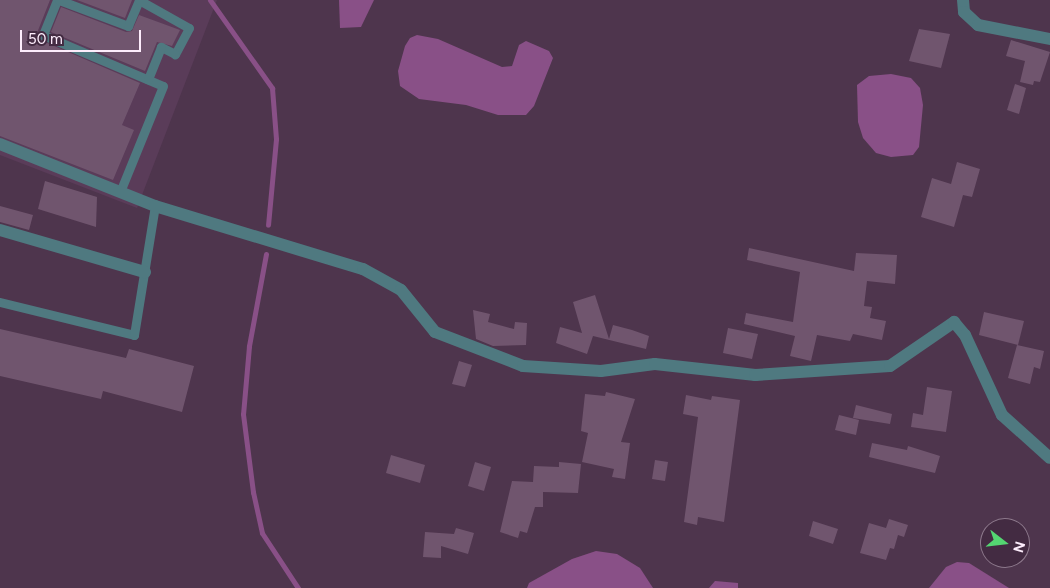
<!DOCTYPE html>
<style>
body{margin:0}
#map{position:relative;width:1050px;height:588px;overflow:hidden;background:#4e354d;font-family:Figtree,sans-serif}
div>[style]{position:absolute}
.built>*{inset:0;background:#5a3c59}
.water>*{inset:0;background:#895087}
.stream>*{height:5px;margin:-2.5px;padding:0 2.5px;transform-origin:2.5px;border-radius:2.5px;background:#895087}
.building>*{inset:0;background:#70556e}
.lane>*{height:9px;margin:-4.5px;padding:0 4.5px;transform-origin:4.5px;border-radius:4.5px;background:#4f7980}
.street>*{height:12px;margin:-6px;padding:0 6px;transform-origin:6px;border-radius:6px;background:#4f7980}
span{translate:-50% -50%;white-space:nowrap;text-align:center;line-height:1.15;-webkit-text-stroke:4px #432b42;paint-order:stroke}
.north{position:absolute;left:980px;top:518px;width:50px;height:50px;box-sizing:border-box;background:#432b42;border:1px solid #8d798c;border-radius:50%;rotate:106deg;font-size:14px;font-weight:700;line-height:20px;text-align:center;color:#fdedfc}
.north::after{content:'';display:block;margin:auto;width:18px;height:22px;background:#54d672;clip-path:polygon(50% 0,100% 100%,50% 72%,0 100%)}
.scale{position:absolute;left:20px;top:30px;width:121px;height:22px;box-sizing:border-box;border:2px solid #fdedfc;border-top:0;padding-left:6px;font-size:15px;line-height:18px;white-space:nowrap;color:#fdedfc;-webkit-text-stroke:4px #432b42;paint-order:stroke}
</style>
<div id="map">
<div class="built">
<div style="clip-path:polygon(0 0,217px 0,137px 208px,0 155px)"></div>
</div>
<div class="water">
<div style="clip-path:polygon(339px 0,374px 0,361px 27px,340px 28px)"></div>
<div style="clip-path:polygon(417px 35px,438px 39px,502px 67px,512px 66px,519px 45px,526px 41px,549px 51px,553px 58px,534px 106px,526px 115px,498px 115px,466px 105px,419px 99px,400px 86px,398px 71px,405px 46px,410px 38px)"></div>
<div style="clip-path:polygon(891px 74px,911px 78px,920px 88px,923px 105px,919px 147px,913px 155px,891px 157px,876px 153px,863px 138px,858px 122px,857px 85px,869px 76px)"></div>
<div style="clip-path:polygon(596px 551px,617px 554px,640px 568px,653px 588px,527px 588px,529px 583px,572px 559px)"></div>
<div style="clip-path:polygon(957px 562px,969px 563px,1009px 588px,929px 588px,946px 567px)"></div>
<div style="clip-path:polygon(715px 581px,738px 583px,738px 588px,709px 588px)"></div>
</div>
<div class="stream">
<div style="left:210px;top:0;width:108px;rotate:54.8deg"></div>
<div style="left:272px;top:88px;width:51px;rotate:85.5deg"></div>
<div style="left:276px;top:139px;width:86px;rotate:95.3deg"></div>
<div style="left:266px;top:254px;width:94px;rotate:100.5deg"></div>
<div style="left:249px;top:346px;width:68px;rotate:95deg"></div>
<div style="left:243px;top:414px;width:79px;rotate:82.7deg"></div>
<div style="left:253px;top:492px;width:42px;rotate:77.6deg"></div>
<div style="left:262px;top:533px;width:66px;rotate:56.8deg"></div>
</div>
<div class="building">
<div style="clip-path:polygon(0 0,50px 0,37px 33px,38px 39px,140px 83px,122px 125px,134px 130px,113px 180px,0 136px)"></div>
<div style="clip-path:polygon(77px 0,132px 0,125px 18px)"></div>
<div style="clip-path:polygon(61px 7px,126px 32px,132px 31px,139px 15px,180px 30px,172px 46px,157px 42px,145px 71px,51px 32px)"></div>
<div style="clip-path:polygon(919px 29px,950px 34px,941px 68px,909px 61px)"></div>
<div style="clip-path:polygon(1011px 40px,1050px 52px,1040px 82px,1034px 81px,1033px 85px,1020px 82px,1025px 61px,1006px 56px)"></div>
<div style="clip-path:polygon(1015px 84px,1026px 88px,1019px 114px,1007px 110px)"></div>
<div style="clip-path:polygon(957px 162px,980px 169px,972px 197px,963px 195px,954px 227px,921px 217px,932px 178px,951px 184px)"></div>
<div style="clip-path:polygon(45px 181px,97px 197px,96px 227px,38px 209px)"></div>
<div style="clip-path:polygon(0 206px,33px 215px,29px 230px,0 222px)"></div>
<div style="clip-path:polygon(749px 248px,854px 271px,856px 253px,897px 255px,895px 284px,867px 281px,864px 306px,872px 307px,870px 318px,886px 321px,882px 340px,853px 334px,850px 341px,817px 335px,811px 361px,790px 356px,795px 336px,744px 324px,746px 313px,793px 322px,800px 272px,747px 260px)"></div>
<div style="clip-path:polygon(595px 295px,609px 339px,613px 325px,632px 330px,649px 336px,646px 349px,593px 336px,587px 354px,556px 343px,560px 327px,582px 333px,573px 302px)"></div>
<div style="clip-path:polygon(473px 310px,490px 314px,488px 322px,514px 329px,515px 322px,527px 323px,526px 345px,493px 346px,476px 339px)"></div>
<div style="clip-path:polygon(984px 312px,1024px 321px,1018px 345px,979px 335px)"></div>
<div style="clip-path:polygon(728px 328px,758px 334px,752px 359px,723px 353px)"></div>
<div style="clip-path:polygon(0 329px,126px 358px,129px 349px,194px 366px,182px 412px,103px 391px,101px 399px,0 376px)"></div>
<div style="clip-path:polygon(1017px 345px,1044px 351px,1040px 369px,1034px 367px,1030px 384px,1008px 378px)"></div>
<div style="clip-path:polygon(459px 361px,472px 365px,465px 387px,452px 384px)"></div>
<div style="clip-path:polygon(927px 387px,952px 391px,946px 432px,911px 427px,913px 413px,923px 415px)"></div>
<div style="clip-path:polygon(606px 392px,635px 399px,621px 442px,630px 443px,625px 479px,612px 477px,614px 469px,582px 462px,588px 433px,581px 431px,585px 394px,605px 396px)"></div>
<div style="clip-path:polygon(686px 395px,711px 400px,712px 396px,740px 400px,724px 522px,698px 517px,697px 525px,684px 522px,698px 417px,683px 414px)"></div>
<div style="clip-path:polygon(856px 405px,892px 414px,890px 424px,853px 418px)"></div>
<div style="clip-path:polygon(839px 415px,859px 420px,856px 435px,835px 430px)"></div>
<div style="clip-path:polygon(872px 443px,907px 450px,908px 446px,940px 456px,935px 473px,869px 457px)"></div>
<div style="clip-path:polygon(391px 455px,425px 465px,420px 483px,386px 473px)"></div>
<div style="clip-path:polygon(655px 460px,668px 462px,665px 481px,652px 479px)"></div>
<div style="clip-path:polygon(475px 462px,491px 467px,484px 491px,468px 486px)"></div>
<div style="clip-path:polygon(559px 462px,581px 464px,578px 493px,543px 492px,543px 507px,535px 507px,527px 533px,520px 531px,518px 538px,500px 532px,512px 481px,533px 482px,534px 466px,559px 467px)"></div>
<div style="clip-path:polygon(889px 519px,908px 525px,904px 537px,898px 535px,894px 549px,890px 548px,886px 560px,860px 553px,869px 523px,886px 528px)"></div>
<div style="clip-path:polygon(813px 521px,838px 529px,833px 544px,809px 536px)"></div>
<div style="clip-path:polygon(456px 528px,474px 533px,468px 554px,441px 546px,441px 558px,423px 557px,425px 532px,454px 534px)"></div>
</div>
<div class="lane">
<div style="left:57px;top:0;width:38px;rotate:112deg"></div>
<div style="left:43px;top:35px;width:130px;rotate:23deg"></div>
<div style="left:163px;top:86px;width:114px;rotate:112.1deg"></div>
<div style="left:59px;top:0;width:74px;rotate:20.6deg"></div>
<div style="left:128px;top:26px;width:28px;rotate:-67deg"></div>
<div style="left:139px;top:0;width:57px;rotate:29.2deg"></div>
<div style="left:189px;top:28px;width:30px;rotate:118deg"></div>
<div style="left:175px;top:54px;width:16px;rotate:-153deg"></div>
<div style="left:161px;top:47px;width:35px;rotate:112deg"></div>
<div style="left:0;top:302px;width:138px;rotate:13.8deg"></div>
<div style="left:134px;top:335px;width:131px;rotate:-80.8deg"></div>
</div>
<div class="street">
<div style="left:963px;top:0;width:12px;rotate:85deg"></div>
<div style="left:964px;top:12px;width:19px;rotate:43deg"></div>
<div style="left:978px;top:25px;width:73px;rotate:11deg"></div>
<div style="left:0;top:144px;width:167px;rotate:21.8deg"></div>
<div style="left:155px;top:206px;width:217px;rotate:16.9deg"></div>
<div style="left:363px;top:269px;width:43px;rotate:28.9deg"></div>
<div style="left:401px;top:290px;width:54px;rotate:51deg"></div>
<div style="left:435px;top:332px;width:94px;rotate:21.1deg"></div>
<div style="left:523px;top:366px;width:78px;rotate:3.7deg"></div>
<div style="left:601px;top:371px;width:54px;rotate:-7.4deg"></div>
<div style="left:655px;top:364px;width:101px;rotate:6.3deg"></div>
<div style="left:755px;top:375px;width:135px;rotate:-3.8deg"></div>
<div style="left:890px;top:366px;width:78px;rotate:-34.5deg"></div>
<div style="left:954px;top:322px;width:17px;rotate:50deg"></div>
<div style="left:965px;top:335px;width:88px;rotate:65.2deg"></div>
<div style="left:1002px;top:415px;width:64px;rotate:41.9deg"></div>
<div style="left:0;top:230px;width:151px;rotate:16.2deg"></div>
</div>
<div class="north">N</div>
<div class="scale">50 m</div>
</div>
